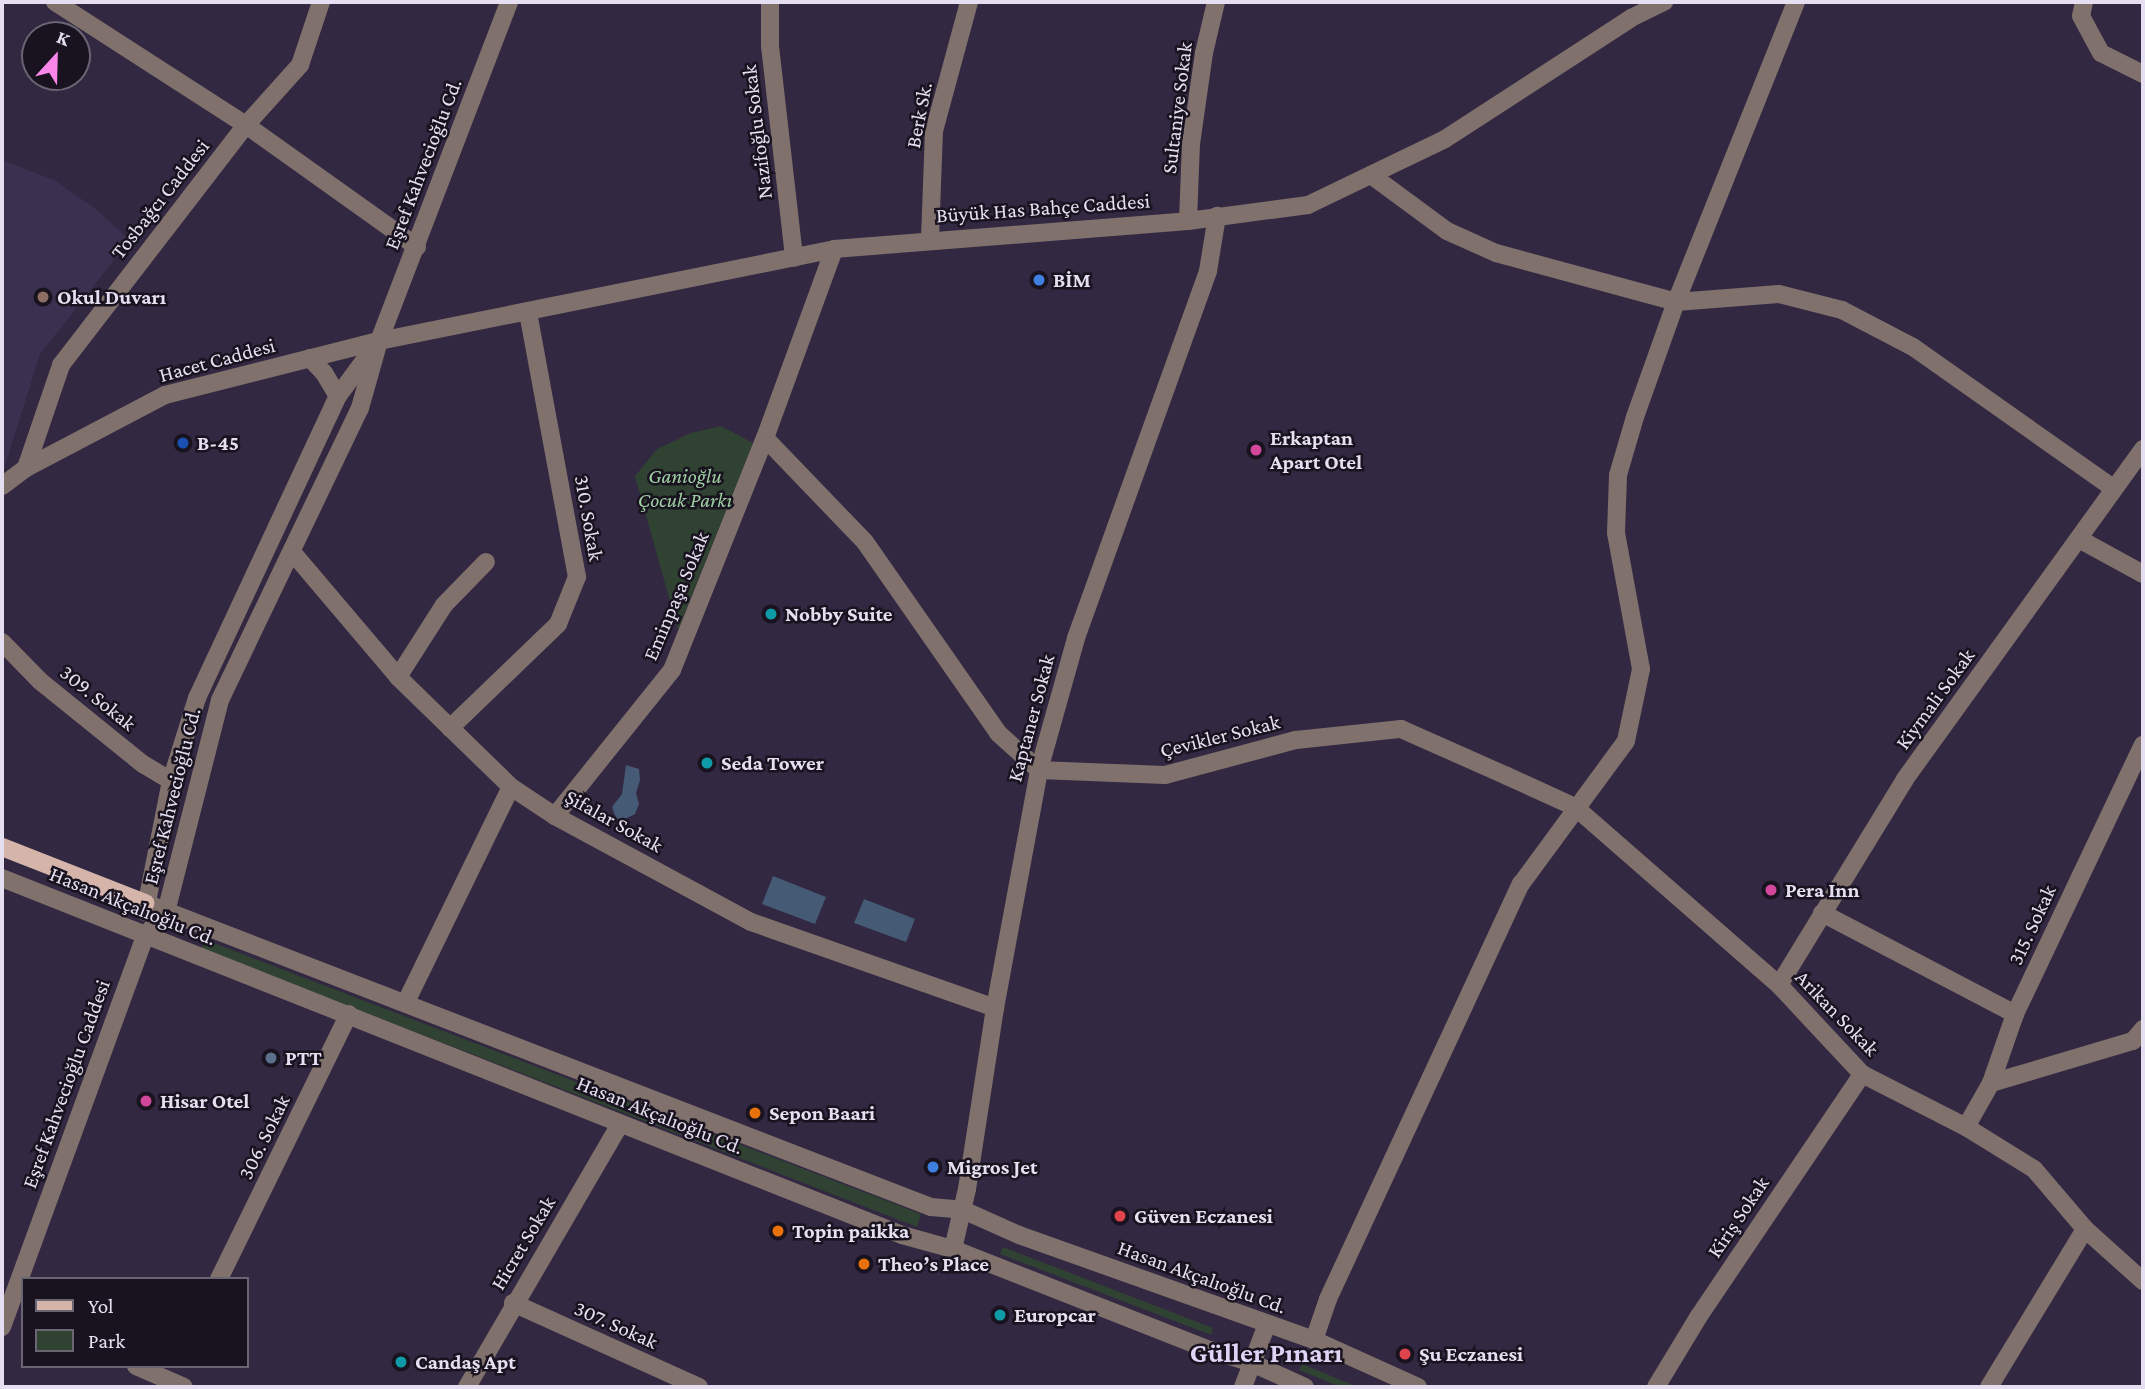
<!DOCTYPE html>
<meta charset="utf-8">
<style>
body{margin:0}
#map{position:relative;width:2145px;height:1389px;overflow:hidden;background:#322842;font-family:"Crimson Pro",serif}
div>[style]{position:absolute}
.built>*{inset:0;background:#3c3051}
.green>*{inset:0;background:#304232}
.water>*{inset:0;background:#445a75}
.minor>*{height:18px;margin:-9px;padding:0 9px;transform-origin:9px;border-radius:9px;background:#81716c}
.major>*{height:18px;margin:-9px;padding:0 9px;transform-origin:9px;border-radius:9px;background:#d5b5a9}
.dots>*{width:19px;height:19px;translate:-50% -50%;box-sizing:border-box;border:4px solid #18131f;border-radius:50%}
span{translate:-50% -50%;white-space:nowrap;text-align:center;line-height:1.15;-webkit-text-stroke:5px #18131f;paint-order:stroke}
.street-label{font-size:21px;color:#e5dff1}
.poi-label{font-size:21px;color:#e5dff1;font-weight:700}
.left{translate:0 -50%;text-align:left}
.park-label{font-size:21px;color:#9ecfa2;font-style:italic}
.district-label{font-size:28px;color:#dfd4f6;font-weight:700}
.frame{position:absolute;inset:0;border:4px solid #e5dff1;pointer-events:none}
.legend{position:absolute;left:21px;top:1277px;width:228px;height:91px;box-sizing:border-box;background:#18131f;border:2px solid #6a6573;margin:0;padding:9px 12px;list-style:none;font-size:21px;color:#e5dff1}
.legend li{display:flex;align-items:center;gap:14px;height:35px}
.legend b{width:35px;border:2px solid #6a6573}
.north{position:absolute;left:21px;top:21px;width:70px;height:70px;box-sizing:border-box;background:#18131f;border:2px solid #6a6573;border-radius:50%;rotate:22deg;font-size:19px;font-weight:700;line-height:28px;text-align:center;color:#e5dff1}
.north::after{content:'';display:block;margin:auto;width:24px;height:32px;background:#f987e9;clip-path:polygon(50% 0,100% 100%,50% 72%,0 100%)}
</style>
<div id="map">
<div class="built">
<div style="clip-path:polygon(2px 160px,54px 180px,94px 208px,130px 240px,40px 354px,2px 475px)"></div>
</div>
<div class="green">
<div style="clip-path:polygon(721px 426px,753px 443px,678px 630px,635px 476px,657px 449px,691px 433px)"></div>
<div style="clip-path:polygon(203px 939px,921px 1214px,917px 1227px,202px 949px)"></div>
<div style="clip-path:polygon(1003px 1247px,1213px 1328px,1211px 1335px,1000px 1254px)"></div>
<div style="clip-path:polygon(1302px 1364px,1358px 1387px,1340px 1387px,1299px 1370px)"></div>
</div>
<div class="water">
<div style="clip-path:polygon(626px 765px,639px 769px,640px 780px,636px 793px,639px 804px,635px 814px,623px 820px,616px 818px,612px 807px,622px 794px)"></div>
<div style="clip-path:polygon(773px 876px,826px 897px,815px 924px,762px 904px)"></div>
<div style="clip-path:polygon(864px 899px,915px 919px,906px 942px,854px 923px)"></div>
</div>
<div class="minor">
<div style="left:55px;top:2px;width:227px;rotate:32.8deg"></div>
<div style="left:246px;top:125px;width:210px;rotate:35.5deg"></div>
<div style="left:770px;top:2px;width:44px;rotate:90deg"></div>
<div style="left:770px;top:46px;width:213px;rotate:83.5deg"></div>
<div style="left:2084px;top:2px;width:14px;rotate:102deg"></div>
<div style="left:2081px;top:16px;width:42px;rotate:61.6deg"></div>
<div style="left:2101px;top:53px;width:47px;rotate:26.6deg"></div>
<div style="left:1371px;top:175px;width:94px;rotate:36.4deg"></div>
<div style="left:1447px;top:231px;width:54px;rotate:24.2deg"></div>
<div style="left:1496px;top:253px;width:187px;rotate:15.2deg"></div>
<div style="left:1676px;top:302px;width:103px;rotate:-4.4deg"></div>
<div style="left:1779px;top:294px;width:65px;rotate:14.3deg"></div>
<div style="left:1842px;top:310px;width:80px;rotate:27.5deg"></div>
<div style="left:1913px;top:347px;width:245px;rotate:35.2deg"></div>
<div style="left:1188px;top:221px;width:77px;rotate:-87.8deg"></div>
<div style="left:1191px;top:144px;width:92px;rotate:-81.9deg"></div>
<div style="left:1204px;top:53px;width:52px;rotate:-76.8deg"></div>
<div style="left:930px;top:239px;width:108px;rotate:-87.9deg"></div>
<div style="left:934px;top:131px;width:134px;rotate:-74.8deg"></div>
<div style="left:310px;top:358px;width:21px;rotate:47deg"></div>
<div style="left:324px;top:373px;width:27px;rotate:59deg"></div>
<div style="left:765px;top:438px;width:144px;rotate:46.1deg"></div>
<div style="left:865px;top:542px;width:233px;rotate:55.1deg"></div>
<div style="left:998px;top:733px;width:55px;rotate:42.1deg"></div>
<div style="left:1039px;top:770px;width:126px;rotate:2.3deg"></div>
<div style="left:1165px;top:775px;width:136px;rotate:-15deg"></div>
<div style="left:1296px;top:740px;width:106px;rotate:-6deg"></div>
<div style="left:1401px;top:729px;width:116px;rotate:23.9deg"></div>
<div style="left:1507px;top:776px;width:75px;rotate:24.5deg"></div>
<div style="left:1575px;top:807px;width:271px;rotate:41.1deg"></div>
<div style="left:1779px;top:985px;width:122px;rotate:47deg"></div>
<div style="left:1862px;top:1074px;width:117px;rotate:27deg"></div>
<div style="left:1966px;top:1127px;width:80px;rotate:31.7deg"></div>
<div style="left:2034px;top:1169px;width:79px;rotate:49.6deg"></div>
<div style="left:2085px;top:1229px;width:78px;rotate:41.9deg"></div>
<div style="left:26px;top:468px;width:109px;rotate:-71.2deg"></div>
<div style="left:61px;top:365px;width:303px;rotate:-52.4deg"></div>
<div style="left:246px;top:125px;width:81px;rotate:-48deg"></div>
<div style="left:300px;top:65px;width:66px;rotate:-71.6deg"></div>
<div style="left:2px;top:486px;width:30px;rotate:-37deg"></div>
<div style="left:26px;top:468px;width:157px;rotate:-27.7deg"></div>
<div style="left:165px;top:395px;width:221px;rotate:-14.2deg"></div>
<div style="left:379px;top:341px;width:464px;rotate:-11.4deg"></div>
<div style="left:834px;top:249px;width:355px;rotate:-4.5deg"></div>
<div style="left:1188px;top:221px;width:121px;rotate:-7.6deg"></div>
<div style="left:1308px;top:205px;width:152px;rotate:-25.7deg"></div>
<div style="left:1445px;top:139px;width:222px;rotate:-33deg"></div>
<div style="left:1631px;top:18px;width:37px;rotate:-26deg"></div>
<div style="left:2079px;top:539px;width:73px;rotate:28.7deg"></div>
<div style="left:293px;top:553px;width:162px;rotate:49.7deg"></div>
<div style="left:398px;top:677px;width:158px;rotate:44.2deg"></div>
<div style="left:511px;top:787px;width:53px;rotate:33.4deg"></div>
<div style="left:555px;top:816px;width:223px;rotate:28.4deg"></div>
<div style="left:751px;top:922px;width:259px;rotate:19.4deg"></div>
<div style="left:2px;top:642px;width:54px;rotate:45.7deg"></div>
<div style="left:40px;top:681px;width:132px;rotate:38.9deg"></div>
<div style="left:143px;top:764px;width:33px;rotate:31deg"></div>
<div style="left:398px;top:677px;width:85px;rotate:-57.4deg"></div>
<div style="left:444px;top:605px;width:60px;rotate:-45.7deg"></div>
<div style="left:450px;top:728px;width:150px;rotate:-43.9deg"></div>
<div style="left:558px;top:624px;width:51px;rotate:-68deg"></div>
<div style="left:577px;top:577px;width:269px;rotate:-100.5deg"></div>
<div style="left:555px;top:816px;width:187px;rotate:-51.3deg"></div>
<div style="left:672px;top:670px;width:250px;rotate:-68.2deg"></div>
<div style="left:765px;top:438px;width:201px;rotate:-69.9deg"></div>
<div style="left:2px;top:878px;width:968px;rotate:21.64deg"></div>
<div style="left:902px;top:1235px;width:53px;rotate:15.4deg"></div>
<div style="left:953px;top:1249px;width:276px;rotate:21.5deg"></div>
<div style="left:1210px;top:1350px;width:44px;rotate:17.2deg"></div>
<div style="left:1252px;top:1363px;width:58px;rotate:24.4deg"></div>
<div style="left:145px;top:903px;width:843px;rotate:21.14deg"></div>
<div style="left:931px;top:1207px;width:32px;rotate:5deg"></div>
<div style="left:963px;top:1210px;width:61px;rotate:24.1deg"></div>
<div style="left:1019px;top:1235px;width:313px;rotate:19.6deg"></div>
<div style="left:1314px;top:1340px;width:114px;rotate:24.3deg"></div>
<div style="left:145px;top:912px;width:134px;rotate:-78.8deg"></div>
<div style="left:171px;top:781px;width:87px;rotate:-72.6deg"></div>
<div style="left:197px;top:698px;width:333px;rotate:-65deg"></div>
<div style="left:338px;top:396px;width:62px;rotate:-53.5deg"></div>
<div style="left:1822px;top:913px;width:218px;rotate:27.6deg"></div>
<div style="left:1779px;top:985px;width:241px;rotate:-58.5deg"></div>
<div style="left:1905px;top:779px;width:407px;rotate:-54.2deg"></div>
<div style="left:406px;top:1002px;width:239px;rotate:-64deg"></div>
<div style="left:1991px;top:1083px;width:148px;rotate:-16.5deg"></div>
<div style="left:2133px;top:1041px;width:16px;rotate:-50deg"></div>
<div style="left:1966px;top:1127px;width:51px;rotate:-60.4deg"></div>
<div style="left:1991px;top:1083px;width:73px;rotate:-70.8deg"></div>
<div style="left:2015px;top:1014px;width:298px;rotate:-64.6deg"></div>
<div style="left:953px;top:1249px;width:62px;rotate:-76.9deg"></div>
<div style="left:967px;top:1189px;width:183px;rotate:-81.2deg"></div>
<div style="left:995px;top:1008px;width:242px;rotate:-79.5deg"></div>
<div style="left:1039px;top:770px;width:137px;rotate:-74.3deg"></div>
<div style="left:1076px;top:638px;width:390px;rotate:-70.2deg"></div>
<div style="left:1208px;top:271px;width:56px;rotate:-80.7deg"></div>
<div style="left:219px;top:1279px;width:295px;rotate:-63.9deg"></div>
<div style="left:513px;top:1303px;width:204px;rotate:24.3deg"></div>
<div style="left:2px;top:1327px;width:416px;rotate:-69.9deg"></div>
<div style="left:145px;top:936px;width:32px;rotate:-49deg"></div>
<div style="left:166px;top:912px;width:219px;rotate:-75.7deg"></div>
<div style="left:220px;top:700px;width:324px;rotate:-64.4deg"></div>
<div style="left:360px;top:408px;width:70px;rotate:-74.2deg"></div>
<div style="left:379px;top:341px;width:363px;rotate:-69deg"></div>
<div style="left:1314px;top:1340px;width:43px;rotate:-71.1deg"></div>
<div style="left:1328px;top:1299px;width:458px;rotate:-65.1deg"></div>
<div style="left:1521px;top:884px;width:177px;rotate:-53.7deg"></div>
<div style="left:1626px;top:741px;width:74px;rotate:-78.2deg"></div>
<div style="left:1641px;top:669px;width:138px;rotate:-100.4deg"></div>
<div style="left:1616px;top:533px;width:58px;rotate:-88deg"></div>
<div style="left:1618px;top:475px;width:60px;rotate:-73.7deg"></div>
<div style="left:1635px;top:417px;width:122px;rotate:-70.4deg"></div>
<div style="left:1676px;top:302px;width:323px;rotate:-68.2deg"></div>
<div style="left:136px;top:1366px;width:52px;rotate:23.6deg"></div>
<div style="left:467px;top:1387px;width:304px;rotate:-59.8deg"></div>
<div style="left:1243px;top:1387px;width:67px;rotate:-69.1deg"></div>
<div style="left:1656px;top:1387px;width:83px;rotate:-58.8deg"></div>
<div style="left:1699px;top:1316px;width:292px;rotate:-56deg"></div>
<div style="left:1989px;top:1387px;width:185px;rotate:-58.7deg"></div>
</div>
<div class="major">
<div style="left:2px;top:847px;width:154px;rotate:21.4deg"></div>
</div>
<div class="dots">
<div style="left:1039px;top:280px;background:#3f7fe0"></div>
<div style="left:43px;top:297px;background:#8d6e63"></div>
<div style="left:183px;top:443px;background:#1a4fb4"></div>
<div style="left:1256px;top:450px;background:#d1479c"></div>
<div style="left:771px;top:614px;background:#0f9aa8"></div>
<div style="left:707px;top:763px;background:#0f9aa8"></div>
<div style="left:1771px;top:890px;background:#d1479c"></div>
<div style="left:271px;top:1058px;background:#5c6f8a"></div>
<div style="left:146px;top:1101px;background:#d1479c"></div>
<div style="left:755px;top:1113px;background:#e8710a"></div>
<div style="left:933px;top:1167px;background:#3f7fe0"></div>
<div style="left:1120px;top:1216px;background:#e0444e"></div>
<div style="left:778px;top:1231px;background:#e8710a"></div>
<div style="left:864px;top:1264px;background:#e8710a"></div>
<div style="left:1000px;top:1315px;background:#0f9aa8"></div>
<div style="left:1405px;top:1354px;background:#e0444e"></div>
<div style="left:401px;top:1362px;background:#0f9aa8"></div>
</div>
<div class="street-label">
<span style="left:1177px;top:108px;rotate:-83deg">Sultaniye Sokak</span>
<span style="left:919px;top:115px;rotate:-79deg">Berk Sk.</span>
<span style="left:757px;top:132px;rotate:-97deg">Nazifoğlu Sokak</span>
<span style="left:423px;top:164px;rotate:-69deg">Eşref Kahvecioğlu Cd.</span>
<span style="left:160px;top:199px;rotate:-52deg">Tosbağcı Caddesi</span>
<span style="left:1043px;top:208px;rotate:-4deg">Büyük Has Bahçe Caddesi</span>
<span style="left:217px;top:360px;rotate:-15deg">Hacet Caddesi</span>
<span style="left:589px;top:518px;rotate:80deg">310. Sokak</span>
<span style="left:676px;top:596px;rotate:-67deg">Eminpaşa Sokak</span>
<span style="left:98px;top:698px;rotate:39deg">309. Sokak</span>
<span style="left:1935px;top:699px;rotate:-54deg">Kiymali Sokak</span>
<span style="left:1031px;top:718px;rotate:-75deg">Kaptaner Sokak</span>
<span style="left:1220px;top:736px;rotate:-14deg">Çevikler Sokak</span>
<span style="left:172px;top:796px;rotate:-76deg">Eşref Kahvecioğlu Cd.</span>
<span style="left:614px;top:821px;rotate:29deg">Şifalar Sokak</span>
<span style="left:133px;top:906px;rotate:22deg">Hasan Akçalıoğlu Cd.</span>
<span style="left:2032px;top:925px;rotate:-65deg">315. Sokak</span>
<span style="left:1837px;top:1013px;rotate:46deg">Arikan Sokak</span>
<span style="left:66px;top:1084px;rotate:-70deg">Eşref Kahvecioğlu Caddesi</span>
<span style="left:660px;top:1115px;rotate:22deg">Hasan Akçalıoğlu Cd.</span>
<span style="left:264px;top:1137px;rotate:-64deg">306. Sokak</span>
<span style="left:1738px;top:1217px;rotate:-56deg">Kiriş Sokak</span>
<span style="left:523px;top:1243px;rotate:-59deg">Hicret Sokak</span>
<span style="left:1202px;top:1277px;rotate:20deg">Hasan Akçalıoğlu Cd.</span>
<span style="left:616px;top:1325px;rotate:24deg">307. Sokak</span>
</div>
<div class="poi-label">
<span class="left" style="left:1053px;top:280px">BİM</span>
<span class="left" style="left:57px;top:297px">Okul Duvarı</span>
<span class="left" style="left:1270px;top:450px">Erkaptan<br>Apart Otel</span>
<span class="left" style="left:197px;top:443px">B-45</span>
<span class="left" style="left:785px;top:614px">Nobby Suite</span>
<span class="left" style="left:721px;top:763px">Seda Tower</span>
<span class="left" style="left:1785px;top:890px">Pera Inn</span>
<span class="left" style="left:285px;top:1058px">PTT</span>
<span class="left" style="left:160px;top:1101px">Hisar Otel</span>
<span class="left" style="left:769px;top:1113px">Sepon Baari</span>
<span class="left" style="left:947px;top:1167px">Migros Jet</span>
<span class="left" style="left:1134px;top:1216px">Güven Eczanesi</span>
<span class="left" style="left:792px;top:1231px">Topin paikka</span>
<span class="left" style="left:878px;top:1264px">Theo’s Place</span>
<span class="left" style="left:1014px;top:1315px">Europcar</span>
<span class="left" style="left:1419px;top:1354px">Şu Eczanesi</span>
<span class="left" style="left:415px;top:1362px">Candaş Apt</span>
</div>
<div class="park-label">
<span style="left:685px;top:488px">Ganioğlu<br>Çocuk Parkı</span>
</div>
<div class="district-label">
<span style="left:1266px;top:1353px">Güller Pınarı</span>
</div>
<div class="frame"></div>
<ul class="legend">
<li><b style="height:9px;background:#d5b5a9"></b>Yol</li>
<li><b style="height:19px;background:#304232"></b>Park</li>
</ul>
<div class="north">K</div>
</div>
